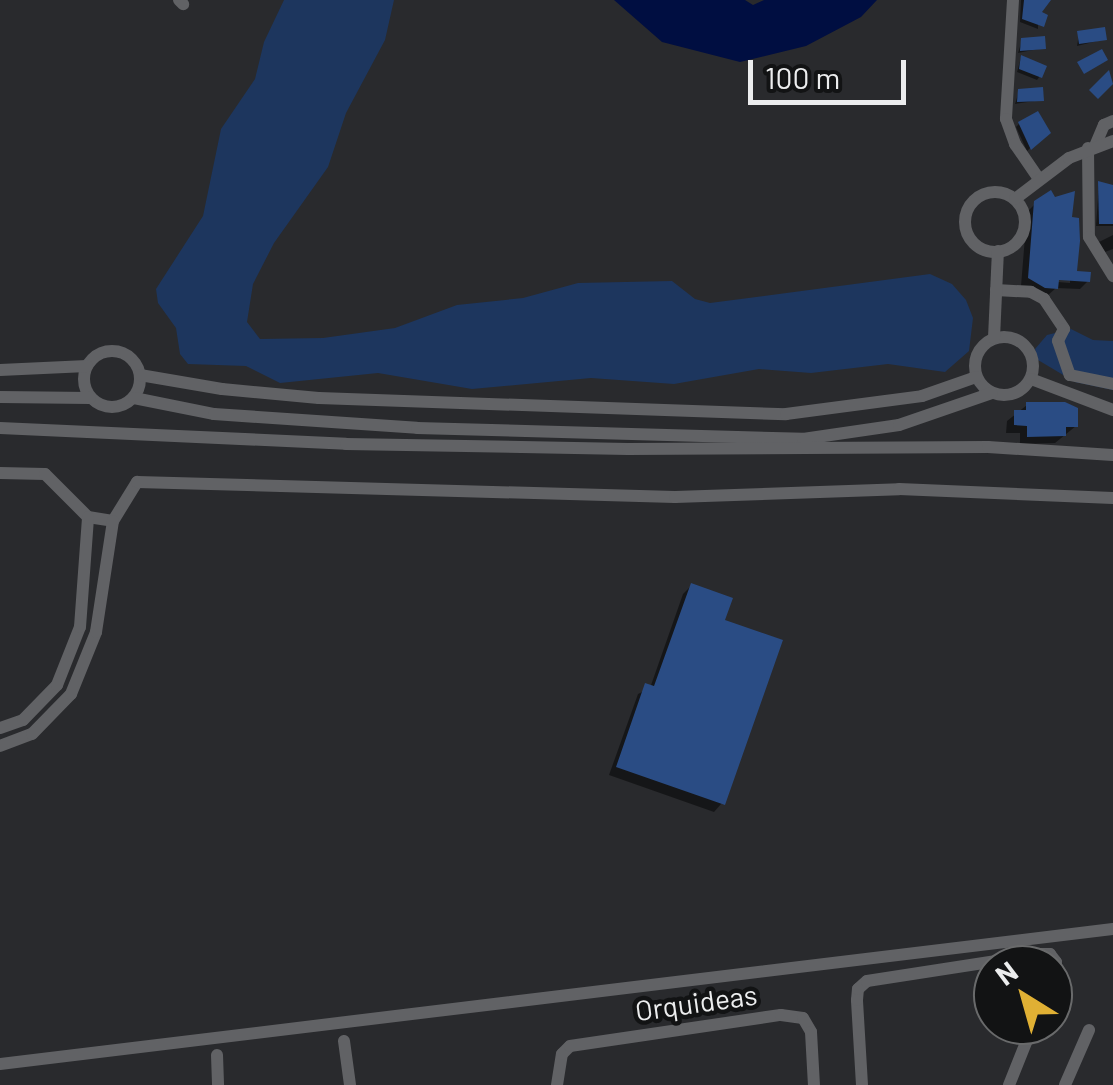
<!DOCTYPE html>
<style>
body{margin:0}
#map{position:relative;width:1113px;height:1085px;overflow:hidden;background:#292a2d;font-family:Barlow,sans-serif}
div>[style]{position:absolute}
.green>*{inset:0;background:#1d365e}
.water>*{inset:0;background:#000e41}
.shadow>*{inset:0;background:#0007}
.building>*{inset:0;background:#2a4c84}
.minor>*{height:12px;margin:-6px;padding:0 6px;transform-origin:6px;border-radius:6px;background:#616265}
.minor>.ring{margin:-6px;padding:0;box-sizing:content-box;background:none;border:12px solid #616265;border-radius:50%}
span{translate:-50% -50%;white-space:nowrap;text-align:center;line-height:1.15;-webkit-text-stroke:9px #121314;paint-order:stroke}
.street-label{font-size:28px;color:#ecedee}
.north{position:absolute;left:973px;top:945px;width:100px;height:100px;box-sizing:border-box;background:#121314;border:2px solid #696a6b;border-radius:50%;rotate:323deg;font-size:28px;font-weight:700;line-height:40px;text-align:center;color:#ecedee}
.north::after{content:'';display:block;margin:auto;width:35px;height:45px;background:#e0b034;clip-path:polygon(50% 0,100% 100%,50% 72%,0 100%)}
.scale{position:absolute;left:748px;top:60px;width:158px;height:45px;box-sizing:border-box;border:5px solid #ecedee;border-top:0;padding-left:12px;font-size:30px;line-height:35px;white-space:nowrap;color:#ecedee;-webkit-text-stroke:8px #121314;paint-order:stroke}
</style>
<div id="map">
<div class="green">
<div style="clip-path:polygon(284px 0,394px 0,385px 40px,346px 113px,328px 167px,274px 243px,253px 284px,247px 322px,260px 339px,323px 338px,395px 328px,457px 305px,523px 298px,578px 283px,672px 281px,695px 299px,710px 303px,930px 274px,952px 284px,966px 300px,973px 318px,969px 351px,945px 372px,888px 364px,811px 373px,759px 369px,674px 384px,591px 378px,472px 389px,378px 373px,280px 383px,246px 366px,188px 364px,180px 354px,176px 328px,158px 303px,156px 289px,203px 216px,221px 129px,255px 79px,264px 42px)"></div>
<div style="clip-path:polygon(1071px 329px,1093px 340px,1113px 341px,1113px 390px,1075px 382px,1038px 360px,1035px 349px,1047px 335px)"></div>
</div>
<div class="water">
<div style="clip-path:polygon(614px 0,745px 0,753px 5px,764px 0,877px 0,861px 17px,806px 46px,740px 62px,662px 42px)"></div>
</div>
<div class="shadow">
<div style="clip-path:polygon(1021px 0,1048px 0,1038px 14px,1038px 29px,1020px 22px)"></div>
<div style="clip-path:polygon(1079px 34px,1105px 39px,1077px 46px)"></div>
<div style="clip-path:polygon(1022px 40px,1043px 48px,1018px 53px)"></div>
<div style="clip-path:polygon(1021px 58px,1040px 76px,1037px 80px,1017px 72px)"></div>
<div style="clip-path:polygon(1019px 91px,1041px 100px,1015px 104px)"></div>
<div style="clip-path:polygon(1019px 124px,1048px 132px,1027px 151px,1016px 127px)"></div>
<div style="clip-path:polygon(1099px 184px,1113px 188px,1113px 226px,1096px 226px)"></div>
<div style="clip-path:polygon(evenodd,1054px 200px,1070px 219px,1075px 273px,1088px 281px,1080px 289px,1056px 288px,1047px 296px,1021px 286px,1027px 212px,1036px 203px,1054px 200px,1070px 278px,1070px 283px,1046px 281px,1070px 278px)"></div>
<div style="clip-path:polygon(1113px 235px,1113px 249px,1105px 252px,1099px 242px)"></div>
<div style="clip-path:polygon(1027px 405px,1076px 426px,1055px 443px,1020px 444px,1020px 433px,1006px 433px,1007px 421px)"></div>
<div style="clip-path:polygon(691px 586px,722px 622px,722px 803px,714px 812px,609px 775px,638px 694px,650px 688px,683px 594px)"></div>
</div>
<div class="building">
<div style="clip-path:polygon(1024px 0,1051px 0,1042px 12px,1048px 15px,1044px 27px,1022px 19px)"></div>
<div style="clip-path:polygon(1105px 27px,1107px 40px,1079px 44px,1077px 31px)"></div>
<div style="clip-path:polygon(1045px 36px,1046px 49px,1020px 51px,1021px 38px)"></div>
<div style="clip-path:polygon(1102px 49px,1108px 60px,1084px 74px,1077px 62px)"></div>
<div style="clip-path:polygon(1021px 55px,1047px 66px,1042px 78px,1019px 69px)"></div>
<div style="clip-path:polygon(1109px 70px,1113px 84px,1098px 99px,1089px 90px)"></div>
<div style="clip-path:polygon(1043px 87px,1044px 101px,1017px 102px,1018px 89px)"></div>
<div style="clip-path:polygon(1038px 111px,1051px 133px,1031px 150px,1018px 122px)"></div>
<div style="clip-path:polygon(1098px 181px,1113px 185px,1113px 224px,1099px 224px)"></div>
<div style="clip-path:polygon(1051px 190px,1055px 197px,1075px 191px,1072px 217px,1079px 218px,1080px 241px,1077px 271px,1091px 272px,1090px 282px,1059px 280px,1058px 289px,1045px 288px,1028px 278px,1034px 201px)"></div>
<div style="clip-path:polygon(1026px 402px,1065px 402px,1078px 408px,1078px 427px,1066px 427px,1066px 436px,1027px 437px,1027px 426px,1014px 425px,1014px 410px,1026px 410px)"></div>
<div style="clip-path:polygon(691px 583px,733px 598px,725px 620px,783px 640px,725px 805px,616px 767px,645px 683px,654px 686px)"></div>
</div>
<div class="minor">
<div style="left:179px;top:0;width:6px;rotate:45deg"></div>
<div style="left:1013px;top:0;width:119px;rotate:93.4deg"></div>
<div style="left:1006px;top:119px;width:27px;rotate:70deg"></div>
<div style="left:1015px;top:144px;width:42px;rotate:55.6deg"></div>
<div style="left:1095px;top:146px;width:23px;rotate:-67deg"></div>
<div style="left:1104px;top:125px;width:10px;rotate:-24deg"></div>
<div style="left:1088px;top:148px;width:89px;rotate:89.4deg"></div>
<div style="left:1089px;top:237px;width:46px;rotate:58.4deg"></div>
<div class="ring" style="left:965px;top:192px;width:48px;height:48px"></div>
<div style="left:1015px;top:199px;width:68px;rotate:-37.2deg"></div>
<div style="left:1069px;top:158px;width:47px;rotate:-21.1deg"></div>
<div style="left:996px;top:290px;width:35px;rotate:3deg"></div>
<div style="left:1031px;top:292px;width:15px;rotate:28deg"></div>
<div style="left:1044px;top:299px;width:36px;rotate:56deg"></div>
<div style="left:1064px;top:329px;width:13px;rotate:117deg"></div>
<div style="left:1058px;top:341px;width:36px;rotate:71deg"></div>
<div style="left:1070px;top:375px;width:44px;rotate:11.8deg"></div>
<div class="ring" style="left:975px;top:337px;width:46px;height:46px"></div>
<div style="left:994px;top:338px;width:87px;rotate:-87.4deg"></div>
<div class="ring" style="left:84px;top:351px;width:44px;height:44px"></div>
<div style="left:0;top:370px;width:87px;rotate:-2.6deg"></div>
<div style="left:140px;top:375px;width:83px;rotate:9.7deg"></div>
<div style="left:222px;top:389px;width:97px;rotate:5.3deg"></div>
<div style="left:319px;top:398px;width:467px;rotate:2deg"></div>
<div style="left:786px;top:414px;width:137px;rotate:-7.5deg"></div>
<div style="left:922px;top:396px;width:57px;rotate:-19.4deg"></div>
<div style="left:1031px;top:379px;width:88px;rotate:20.7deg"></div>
<div style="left:0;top:397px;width:90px;rotate:0.6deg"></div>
<div style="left:134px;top:398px;width:82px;rotate:11.3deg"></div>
<div style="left:214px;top:414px;width:203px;rotate:3.9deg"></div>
<div style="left:417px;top:428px;width:386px;rotate:1.6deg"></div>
<div style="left:803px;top:439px;width:97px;rotate:-8.3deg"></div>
<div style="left:899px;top:425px;width:98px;rotate:-19deg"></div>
<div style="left:0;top:428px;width:346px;rotate:2.6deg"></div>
<div style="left:346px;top:444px;width:282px;rotate:1deg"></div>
<div style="left:628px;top:449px;width:360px;rotate:-0.3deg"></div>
<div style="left:988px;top:447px;width:125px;rotate:3.7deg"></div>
<div style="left:0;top:473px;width:45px;rotate:1.3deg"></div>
<div style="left:45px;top:474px;width:61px;rotate:45deg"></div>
<div style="left:88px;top:517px;width:25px;rotate:9deg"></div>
<div style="left:113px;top:521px;width:46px;rotate:-58.4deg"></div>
<div style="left:137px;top:482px;width:538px;rotate:1.6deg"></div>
<div style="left:675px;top:497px;width:224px;rotate:-2deg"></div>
<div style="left:899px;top:489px;width:214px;rotate:2.4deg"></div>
<div style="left:0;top:728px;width:24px;rotate:-19deg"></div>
<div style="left:23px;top:720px;width:49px;rotate:-45.8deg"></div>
<div style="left:57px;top:685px;width:62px;rotate:-68.4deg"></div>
<div style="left:80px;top:627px;width:110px;rotate:-85.8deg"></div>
<div style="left:0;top:746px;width:34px;rotate:-21deg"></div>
<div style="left:32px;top:734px;width:56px;rotate:-45.7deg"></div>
<div style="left:71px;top:694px;width:67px;rotate:-68deg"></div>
<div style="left:96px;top:632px;width:112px;rotate:-81.3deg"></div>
<div style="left:344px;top:1041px;width:44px;rotate:82.2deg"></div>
<div style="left:217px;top:1055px;width:30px;rotate:88deg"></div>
<div style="left:0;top:1064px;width:1121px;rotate:-6.92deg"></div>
<div style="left:557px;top:1085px;width:31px;rotate:-81deg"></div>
<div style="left:562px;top:1054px;width:11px;rotate:-45deg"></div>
<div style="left:570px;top:1046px;width:213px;rotate:-8.4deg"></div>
<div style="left:781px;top:1015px;width:22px;rotate:8deg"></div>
<div style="left:803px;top:1018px;width:16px;rotate:60deg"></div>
<div style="left:811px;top:1032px;width:53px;rotate:86.8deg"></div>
<div style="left:862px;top:1085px;width:85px;rotate:-93.4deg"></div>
<div style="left:857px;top:1000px;width:11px;rotate:-85deg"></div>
<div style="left:858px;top:989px;width:12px;rotate:-42deg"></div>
<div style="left:867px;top:981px;width:177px;rotate:-8.8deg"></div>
<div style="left:1042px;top:954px;width:8px"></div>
<div style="left:1050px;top:954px;width:10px;rotate:53deg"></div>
<div style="left:1056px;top:962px;width:15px;rotate:101deg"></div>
<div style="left:1009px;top:1085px;width:65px;rotate:-68.2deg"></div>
<div style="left:1065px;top:1085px;width:60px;rotate:-66.4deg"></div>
</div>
<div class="street-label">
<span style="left:696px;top:1002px;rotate:-8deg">Orquideas</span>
</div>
<div class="north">N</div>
<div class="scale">100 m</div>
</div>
